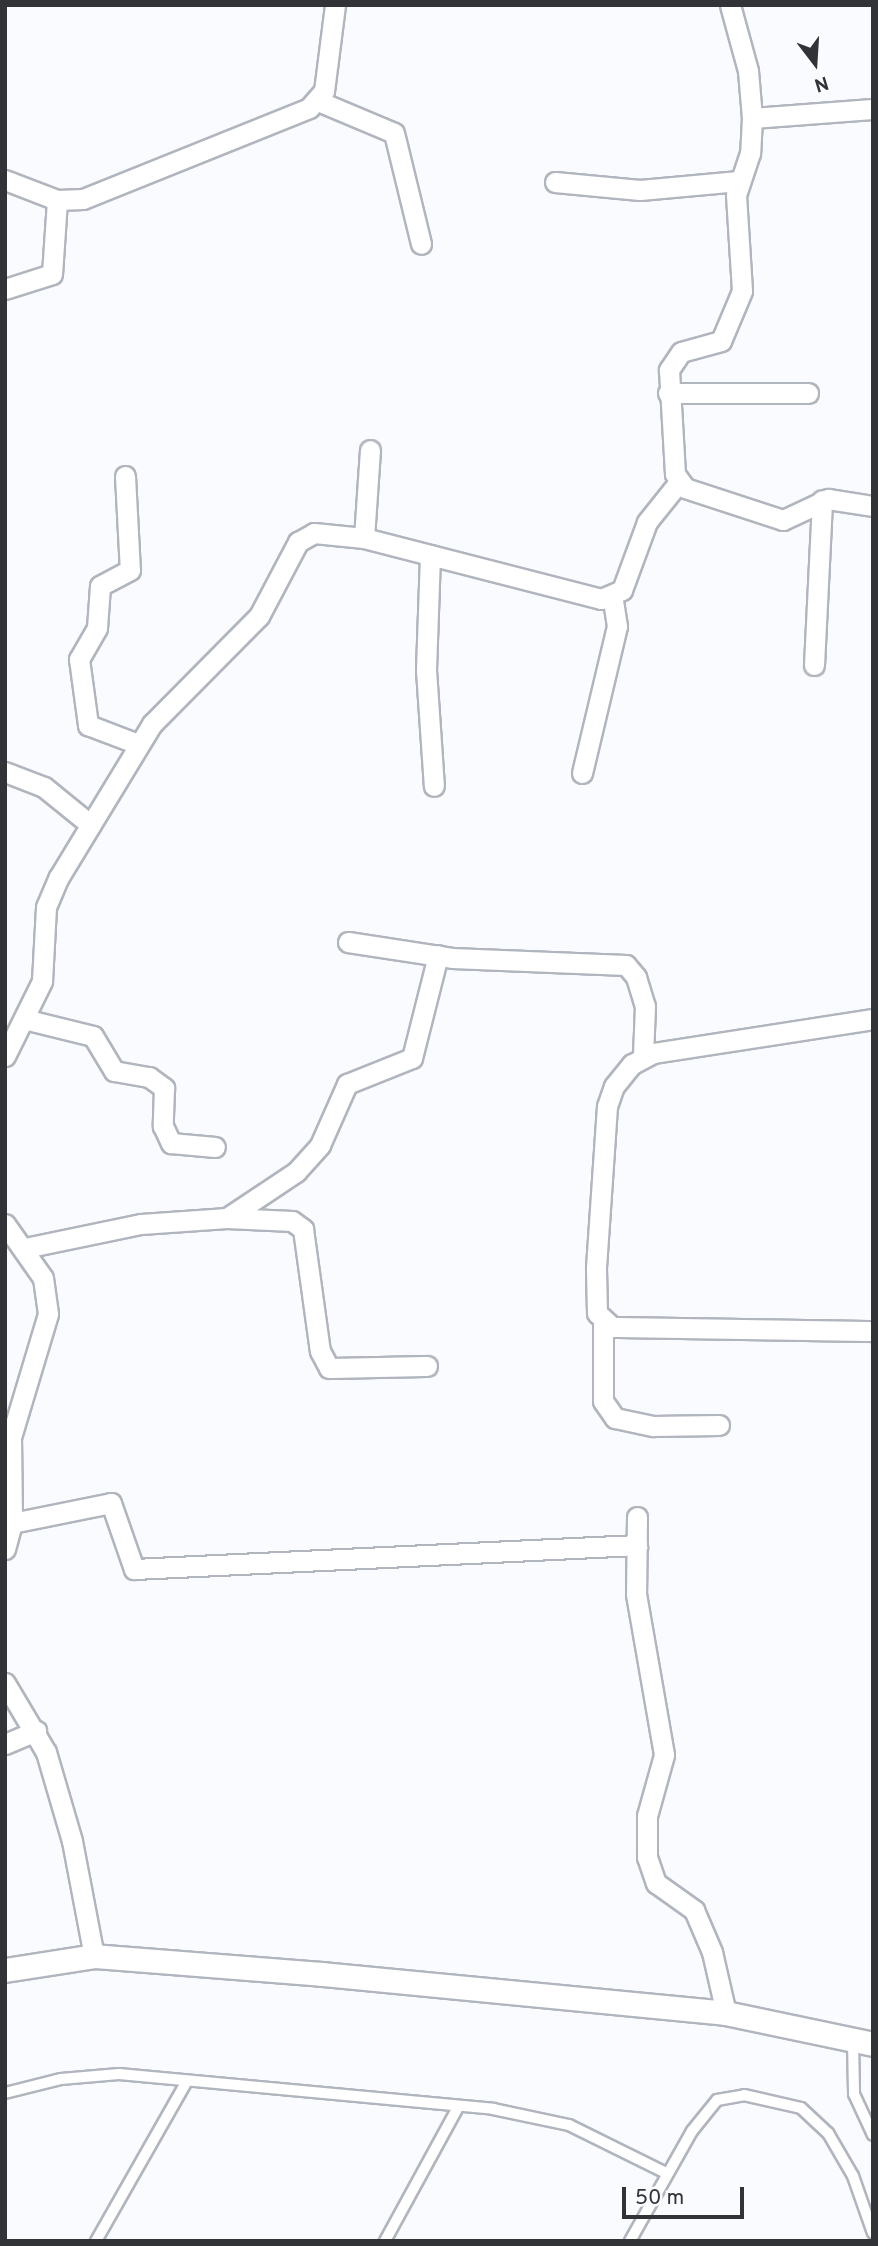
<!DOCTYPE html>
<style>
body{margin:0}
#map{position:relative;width:878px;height:2246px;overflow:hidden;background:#f9fbff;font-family:Overpass,sans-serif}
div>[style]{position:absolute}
.roads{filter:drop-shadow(2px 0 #b0b5be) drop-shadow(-2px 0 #b0b5be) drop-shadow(0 2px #b0b5be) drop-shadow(0 -2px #b0b5be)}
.service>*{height:10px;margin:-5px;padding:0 5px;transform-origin:5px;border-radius:5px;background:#fff}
.minor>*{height:19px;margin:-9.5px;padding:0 9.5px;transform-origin:9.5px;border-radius:9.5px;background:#fff}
.tertiary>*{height:23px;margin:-11.5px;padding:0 11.5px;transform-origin:11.5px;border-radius:11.5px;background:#fff}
span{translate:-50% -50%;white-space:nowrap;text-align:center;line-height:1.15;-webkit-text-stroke:6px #f9fbff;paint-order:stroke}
.frame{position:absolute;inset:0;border:7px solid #313337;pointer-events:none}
.north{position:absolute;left:780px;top:28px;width:70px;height:70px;-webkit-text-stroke:5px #f9fbff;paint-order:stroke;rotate:163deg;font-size:19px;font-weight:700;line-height:28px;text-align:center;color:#313337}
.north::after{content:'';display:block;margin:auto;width:24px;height:32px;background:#313337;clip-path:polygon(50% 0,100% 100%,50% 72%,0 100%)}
.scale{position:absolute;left:622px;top:2187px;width:122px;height:32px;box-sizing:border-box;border:4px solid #313337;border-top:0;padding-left:9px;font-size:21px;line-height:24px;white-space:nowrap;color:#313337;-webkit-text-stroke:5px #f9fbff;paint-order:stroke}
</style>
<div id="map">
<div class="roads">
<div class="service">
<div style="left:853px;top:2040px;width:54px;rotate:88.9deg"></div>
<div style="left:854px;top:2094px;width:45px;rotate:65.1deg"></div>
<div style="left:5px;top:2093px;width:58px;rotate:-14deg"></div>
<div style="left:61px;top:2079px;width:58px;rotate:-4.9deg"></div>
<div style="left:119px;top:2074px;width:376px;rotate:5.3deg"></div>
<div style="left:493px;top:2109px;width:78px;rotate:11.9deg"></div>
<div style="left:569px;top:2125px;width:110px;rotate:26.3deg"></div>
<div style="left:96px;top:2241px;width:184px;rotate:-60.4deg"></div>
<div style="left:385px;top:2241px;width:153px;rotate:-61.4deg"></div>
<div style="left:630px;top:2241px;width:126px;rotate:-60.6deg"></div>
<div style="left:692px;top:2131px;width:40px;rotate:-51deg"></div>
<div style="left:717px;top:2100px;width:27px;rotate:-10deg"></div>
<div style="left:744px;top:2095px;width:58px;rotate:12.8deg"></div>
<div style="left:801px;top:2108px;width:37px;rotate:43deg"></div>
<div style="left:828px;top:2133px;width:50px;rotate:59.8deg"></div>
<div style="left:853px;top:2176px;width:60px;rotate:70.7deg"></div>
</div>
<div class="minor">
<div style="left:730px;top:5px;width:68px;rotate:74.7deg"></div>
<div style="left:748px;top:71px;width:47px;rotate:85.1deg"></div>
<div style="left:752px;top:118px;width:35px;rotate:93deg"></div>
<div style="left:750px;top:153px;width:44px;rotate:108.4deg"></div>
<div style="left:736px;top:195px;width:96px;rotate:86.4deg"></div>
<div style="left:742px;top:291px;width:54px;rotate:112.8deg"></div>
<div style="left:721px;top:341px;width:41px;rotate:164.6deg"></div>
<div style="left:681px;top:352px;width:22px;rotate:124deg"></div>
<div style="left:669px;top:370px;width:104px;rotate:86.7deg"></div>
<div style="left:675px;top:474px;width:17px;rotate:54deg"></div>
<div style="left:685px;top:488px;width:103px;rotate:18.1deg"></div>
<div style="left:783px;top:520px;width:50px;rotate:-25deg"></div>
<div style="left:828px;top:499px;width:46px;rotate:8.8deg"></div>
<div style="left:318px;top:101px;width:82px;rotate:22.8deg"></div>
<div style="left:394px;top:133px;width:114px;rotate:76.3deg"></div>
<div style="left:752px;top:118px;width:121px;rotate:-4.3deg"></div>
<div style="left:5px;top:180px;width:56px;rotate:21deg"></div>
<div style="left:57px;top:200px;width:26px;rotate:-2deg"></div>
<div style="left:83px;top:199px;width:244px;rotate:-21.9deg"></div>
<div style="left:309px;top:108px;width:23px;rotate:-49deg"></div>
<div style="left:324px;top:91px;width:87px;rotate:-82.7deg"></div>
<div style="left:555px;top:182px;width:85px;rotate:5.4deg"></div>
<div style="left:640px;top:190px;width:99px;rotate:-5.2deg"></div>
<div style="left:5px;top:289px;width:49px;rotate:-17.7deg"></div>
<div style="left:52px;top:274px;width:74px;rotate:-86.1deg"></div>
<div style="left:668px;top:393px;width:140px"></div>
<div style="left:125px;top:476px;width:94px;rotate:87deg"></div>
<div style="left:130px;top:570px;width:34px;rotate:152deg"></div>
<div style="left:100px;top:586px;width:42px;rotate:94.1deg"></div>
<div style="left:97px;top:628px;width:36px;rotate:120deg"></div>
<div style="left:79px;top:659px;width:67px;rotate:82.2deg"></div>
<div style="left:88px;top:725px;width:53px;rotate:20.8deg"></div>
<div style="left:364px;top:538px;width:88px;rotate:-86.1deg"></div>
<div style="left:430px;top:555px;width:115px;rotate:92deg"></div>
<div style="left:426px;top:670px;width:116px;rotate:86.1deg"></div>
<div style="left:814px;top:665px;width:165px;rotate:-87.2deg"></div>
<div style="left:5px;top:772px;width:42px;rotate:21deg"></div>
<div style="left:44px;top:787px;width:60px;rotate:39deg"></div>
<div style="left:582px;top:773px;width:151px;rotate:-76.6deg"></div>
<div style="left:617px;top:626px;width:30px;rotate:-99deg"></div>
<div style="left:348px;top:942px;width:105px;rotate:8.7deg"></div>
<div style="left:452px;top:958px;width:174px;rotate:2.3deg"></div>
<div style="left:626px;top:965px;width:16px;rotate:50deg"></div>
<div style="left:636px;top:977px;width:30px;rotate:73deg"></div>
<div style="left:645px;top:1006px;width:50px;rotate:92.3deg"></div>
<div style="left:24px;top:1019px;width:71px;rotate:13.8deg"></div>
<div style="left:93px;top:1036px;width:41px;rotate:59deg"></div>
<div style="left:114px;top:1071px;width:36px;rotate:10deg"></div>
<div style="left:149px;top:1077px;width:19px;rotate:36deg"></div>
<div style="left:164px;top:1088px;width:38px;rotate:92deg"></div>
<div style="left:163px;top:1126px;width:19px;rotate:65deg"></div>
<div style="left:171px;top:1143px;width:44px;rotate:5.2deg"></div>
<div style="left:873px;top:1019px;width:223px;rotate:171.2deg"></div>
<div style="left:653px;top:1053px;width:24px;rotate:152deg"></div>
<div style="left:632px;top:1064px;width:28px;rotate:129deg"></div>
<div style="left:614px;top:1086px;width:21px;rotate:109deg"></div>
<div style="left:607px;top:1106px;width:163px;rotate:93.9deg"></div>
<div style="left:596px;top:1269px;width:44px;rotate:88.7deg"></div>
<div style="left:597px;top:1313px;width:21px;rotate:43deg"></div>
<div style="left:612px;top:1327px;width:261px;rotate:0.9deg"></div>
<div style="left:5px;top:1056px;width:84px;rotate:-63.7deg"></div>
<div style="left:42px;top:981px;width:74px;rotate:-86.9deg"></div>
<div style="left:46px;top:907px;width:33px;rotate:-67deg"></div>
<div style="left:59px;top:877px;width:179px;rotate:-58.7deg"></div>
<div style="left:152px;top:724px;width:152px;rotate:-45.3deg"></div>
<div style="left:259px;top:616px;width:84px;rotate:-62.2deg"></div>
<div style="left:298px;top:542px;width:18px;rotate:-29deg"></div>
<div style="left:314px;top:533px;width:50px;rotate:5.7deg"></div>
<div style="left:364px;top:538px;width:245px;rotate:14.4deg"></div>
<div style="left:601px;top:599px;width:23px;rotate:-23deg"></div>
<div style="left:622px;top:590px;width:72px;rotate:-69.8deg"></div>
<div style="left:647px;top:522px;width:51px;rotate:-51.3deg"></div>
<div style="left:227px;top:1218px;width:65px;rotate:2.6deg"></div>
<div style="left:292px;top:1221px;width:14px;rotate:36deg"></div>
<div style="left:303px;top:1229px;width:123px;rotate:82.1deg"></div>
<div style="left:320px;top:1351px;width:19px;rotate:62deg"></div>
<div style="left:329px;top:1368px;width:98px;rotate:-1.2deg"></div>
<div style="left:5px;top:1224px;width:66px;rotate:54.9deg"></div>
<div style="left:43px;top:1278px;width:36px;rotate:82deg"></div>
<div style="left:48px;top:1314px;width:128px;rotate:106.7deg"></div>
<div style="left:11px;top:1437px;width:86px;rotate:89.3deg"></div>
<div style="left:12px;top:1523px;width:27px;rotate:105deg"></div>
<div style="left:25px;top:1248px;width:118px;rotate:-11.7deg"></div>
<div style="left:141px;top:1224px;width:86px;rotate:-4deg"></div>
<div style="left:227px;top:1218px;width:83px;rotate:-33.7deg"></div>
<div style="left:296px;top:1172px;width:36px;rotate:-48deg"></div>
<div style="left:320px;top:1145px;width:67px;rotate:-66.1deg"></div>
<div style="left:347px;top:1084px;width:70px;rotate:-21.8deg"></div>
<div style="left:412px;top:1058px;width:106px;rotate:-75.8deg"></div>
<div style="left:603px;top:1325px;width:76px;rotate:90deg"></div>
<div style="left:603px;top:1401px;width:21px;rotate:55deg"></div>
<div style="left:615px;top:1418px;width:39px;rotate:12deg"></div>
<div style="left:653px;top:1426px;width:66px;rotate:-0.9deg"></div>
<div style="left:637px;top:1517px;width:77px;rotate:90.7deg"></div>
<div style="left:636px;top:1594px;width:163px;rotate:80.1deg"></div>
<div style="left:664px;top:1755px;width:63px;rotate:105.6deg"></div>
<div style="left:647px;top:1816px;width:41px;rotate:90deg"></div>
<div style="left:647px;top:1857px;width:28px;rotate:71deg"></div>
<div style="left:656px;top:1883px;width:47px;rotate:35.4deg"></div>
<div style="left:694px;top:1910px;width:46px;rotate:66.8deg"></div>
<div style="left:712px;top:1952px;width:63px;rotate:77.1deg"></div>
<div style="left:12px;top:1523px;width:101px;rotate:-11.4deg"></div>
<div style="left:111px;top:1503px;width:70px;rotate:70.8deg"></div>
<div style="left:134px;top:1569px;width:504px;rotate:-2.73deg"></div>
<div style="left:5px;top:1683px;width:80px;rotate:59.3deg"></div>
<div style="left:46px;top:1752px;width:93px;rotate:73.7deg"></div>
<div style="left:72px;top:1841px;width:117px;rotate:79.2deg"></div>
<div style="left:5px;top:1744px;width:34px;rotate:-23deg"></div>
</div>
<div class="tertiary">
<div style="left:5px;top:1970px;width:90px;rotate:-8.9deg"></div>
<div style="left:94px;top:1956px;width:229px;rotate:4.5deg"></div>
<div style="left:322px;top:1974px;width:406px;rotate:5.5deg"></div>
<div style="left:726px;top:2013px;width:150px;rotate:11.9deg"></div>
</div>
</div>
<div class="frame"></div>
<div class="north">N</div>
<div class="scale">50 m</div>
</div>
